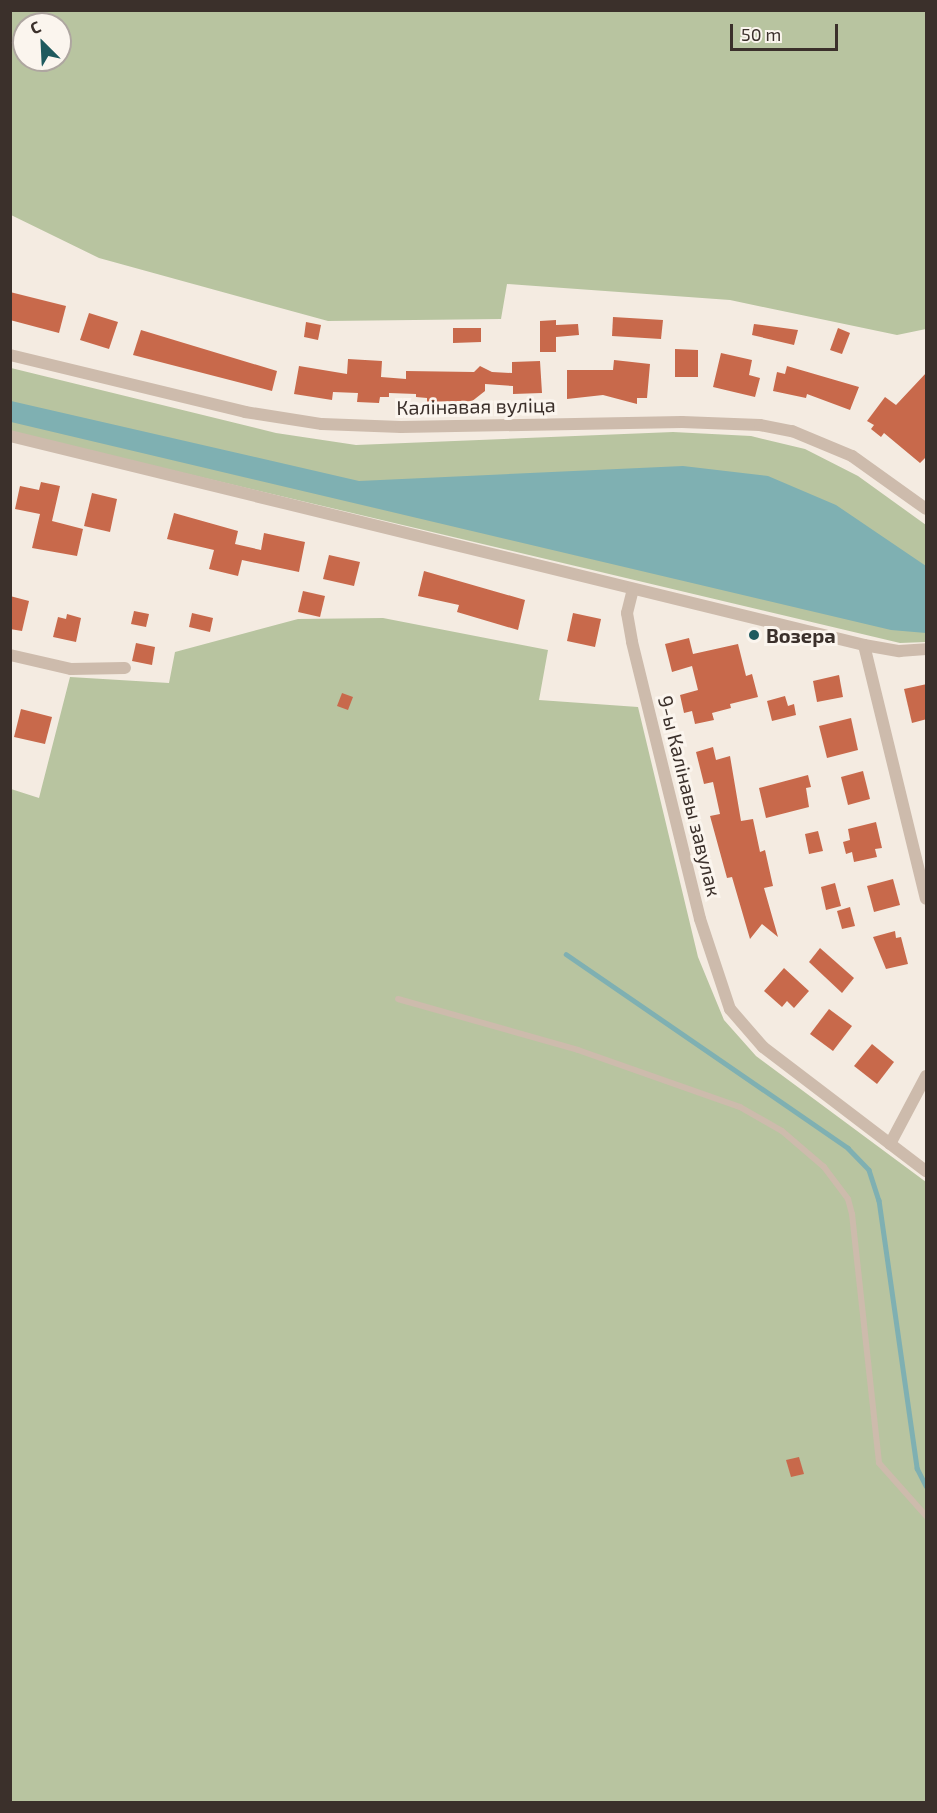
<!DOCTYPE html>
<meta charset="utf-8">
<style>
body{margin:0}
#map{position:relative;width:937px;height:1813px;overflow:hidden;background:#f4ebe1;font-family:"Exo 2",sans-serif}
div>[style]{position:absolute}
.green>*{inset:0;background:#b8c4a0}
.water>*{inset:0;background:#7fb0b2}
.stream>*{height:4.5px;margin:-2.25px;padding:0 2.25px;transform-origin:2.25px;border-radius:2.25px;background:#7fb0b2}
.building>*{inset:0;background:#c8694b}
.service>*{height:6px;margin:-3px;padding:0 3px;transform-origin:3px;border-radius:3px;background:#cdbbac}
.minor>*{height:12px;margin:-6px;padding:0 6px;transform-origin:6px;border-radius:6px;background:#cdbbac}
.dots>*{width:16px;height:16px;translate:-50% -50%;box-sizing:border-box;border:3px solid #fbf5ee;border-radius:50%}
span{translate:-50% -50%;white-space:nowrap;text-align:center;line-height:1.15;-webkit-text-stroke:6px #fbf5ee;paint-order:stroke}
.street-label{font-size:20px;color:#3b302b}
.poi-label{font-size:20px;color:#3b302b;font-weight:700}
.left{translate:0 -50%;text-align:left}
.frame{position:absolute;inset:0;border:12px solid #3b302b;pointer-events:none}
.north{position:absolute;left:12px;top:12px;width:60px;height:60px;box-sizing:border-box;background:#fbf5ee;border:2px solid #aea6a0;border-radius:50%;rotate:336deg;font-size:16px;font-weight:700;line-height:24px;text-align:center;color:#3b302b}
.north::after{content:'';display:block;margin:auto;width:21px;height:27px;background:#1f5a5e;clip-path:polygon(50% 0,100% 100%,50% 72%,0 100%)}
.scale{position:absolute;left:730px;top:24px;width:108px;height:27px;box-sizing:border-box;border:3px solid #3b302b;border-top:0;padding-left:8px;font-size:18px;line-height:21px;white-space:nowrap;color:#3b302b;-webkit-text-stroke:4px #fbf5ee;paint-order:stroke}
</style>
<div id="map">
<div class="green">
<div style="clip-path:polygon(evenodd,10px 11px,926px 11px,926px 329px,897px 335px,730px 300px,507px 284px,501px 319px,328px 321px,99px 258px,11px 215px,10px 11px,24px 24px,60px 24px,60px 60px,24px 60px,24px 24px)"></div>
<div style="clip-path:polygon(11px 368px,276px 433px,356px 445px,673px 432px,751px 436px,805px 449px,858px 476px,926px 525px,926px 642px,900px 643px,11px 432px)"></div>
<div style="clip-path:polygon(383px 618px,548px 650px,539px 700px,638px 707px,698px 957px,724px 1020px,756px 1056px,926px 1182px,926px 1802px,11px 1802px,11px 789px,39px 798px,70px 677px,169px 683px,175px 652px,298px 619px)"></div>
</div>
<div class="water">
<div style="clip-path:polygon(11px 401px,359px 481px,683px 466px,768px 476px,836px 505px,926px 566px,926px 633px,891px 630px,11px 422px)"></div>
</div>
<div class="stream">
<div style="left:566px;top:954px;width:342px;rotate:34.5deg"></div>
<div style="left:848px;top:1148px;width:30px;rotate:46deg"></div>
<div style="left:869px;top:1170px;width:32px;rotate:72deg"></div>
<div style="left:879px;top:1200px;width:271px;rotate:81.9deg"></div>
<div style="left:917px;top:1468px;width:20px;rotate:63deg"></div>
</div>
<div class="building">
<div style="clip-path:polygon(10px 292px,66px 306px,59px 333px,10px 320px)"></div>
<div style="clip-path:polygon(89px 313px,118px 322px,109px 349px,80px 340px)"></div>
<div style="clip-path:polygon(613px 317px,663px 320px,661px 339px,612px 336px)"></div>
<div style="clip-path:polygon(556px 320px,556px 325px,578px 324px,579px 335px,556px 337px,556px 352px,540px 352px,540px 321px)"></div>
<div style="clip-path:polygon(306px 322px,321px 325px,318px 340px,304px 337px)"></div>
<div style="clip-path:polygon(754px 324px,798px 330px,794px 345px,752px 335px)"></div>
<div style="clip-path:polygon(453px 328px,481px 328px,481px 342px,453px 343px)"></div>
<div style="clip-path:polygon(838px 328px,850px 333px,842px 354px,830px 350px)"></div>
<div style="clip-path:polygon(141px 330px,277px 371px,272px 391px,133px 355px)"></div>
<div style="clip-path:polygon(675px 349px,698px 350px,698px 377px,675px 377px)"></div>
<div style="clip-path:polygon(721px 353px,752px 360px,749px 375px,760px 378px,755px 397px,713px 387px)"></div>
<div style="clip-path:polygon(348px 359px,382px 361px,381px 377px,406px 379px,406px 371px,474px 372px,480px 366px,492px 372px,512px 373px,512px 362px,540px 361px,542px 393px,513px 394px,513px 386px,485px 384px,485px 391px,471px 402px,427px 402px,427px 398px,416px 397px,416px 394px,389px 393px,389px 397px,380px 397px,379px 403px,357px 402px,358px 393px,333px 392px,332px 400px,294px 394px,299px 366px,347px 374px)"></div>
<div style="clip-path:polygon(614px 360px,650px 364px,647px 398px,637px 398px,637px 404px,603px 395px,567px 399px,567px 370px,613px 370px)"></div>
<div style="clip-path:polygon(787px 366px,859px 387px,850px 410px,807px 394px,806px 398px,773px 391px,777px 372px,785px 374px)"></div>
<div style="clip-path:polygon(927px 372px,927px 456px,920px 463px,884px 433px,881px 437px,871px 429px,874px 425px,867px 421px,885px 397px,896px 405px)"></div>
<div style="clip-path:polygon(41px 482px,60px 486px,52px 521px,83px 529px,77px 556px,32px 548px,40px 514px,15px 509px,20px 486px,39px 490px)"></div>
<div style="clip-path:polygon(92px 493px,117px 499px,110px 532px,84px 526px)"></div>
<div style="clip-path:polygon(174px 513px,238px 531px,235px 544px,261px 550px,264px 533px,305px 542px,299px 572px,242px 560px,238px 576px,209px 569px,214px 550px,167px 539px)"></div>
<div style="clip-path:polygon(329px 555px,360px 562px,354px 586px,323px 579px)"></div>
<div style="clip-path:polygon(424px 571px,525px 600px,518px 630px,457px 612px,459px 605px,418px 596px)"></div>
<div style="clip-path:polygon(303px 591px,325px 596px,320px 617px,298px 612px)"></div>
<div style="clip-path:polygon(10px 596px,29px 601px,22px 631px,10px 629px)"></div>
<div style="clip-path:polygon(134px 611px,149px 614px,146px 627px,131px 624px)"></div>
<div style="clip-path:polygon(192px 613px,213px 618px,210px 632px,189px 627px)"></div>
<div style="clip-path:polygon(573px 613px,601px 619px,595px 647px,567px 641px)"></div>
<div style="clip-path:polygon(67px 614px,81px 618px,76px 642px,53px 637px,58px 617px,66px 619px)"></div>
<div style="clip-path:polygon(689px 638px,693px 654px,738px 644px,746px 676px,752px 674px,758px 697px,730px 704px,731px 708px,712px 713px,714px 720px,695px 724px,692px 711px,684px 713px,680px 695px,698px 690px,692px 666px,672px 672px,665px 644px)"></div>
<div style="clip-path:polygon(136px 643px,155px 647px,152px 665px,132px 661px)"></div>
<div style="clip-path:polygon(839px 675px,843px 697px,817px 702px,813px 681px)"></div>
<div style="clip-path:polygon(927px 684px,927px 719px,912px 723px,904px 689px)"></div>
<div style="clip-path:polygon(342px 693px,353px 697px,348px 710px,337px 706px)"></div>
<div style="clip-path:polygon(785px 696px,788px 706px,794px 704px,796px 715px,772px 721px,767px 701px)"></div>
<div style="clip-path:polygon(21px 709px,52px 717px,45px 744px,14px 737px)"></div>
<div style="clip-path:polygon(851px 718px,858px 750px,827px 758px,819px 726px)"></div>
<div style="clip-path:polygon(713px 747px,716px 760px,730px 756px,741px 821px,753px 819px,760px 852px,765px 850px,773px 886px,764px 888px,778px 937px,762px 924px,750px 939px,732px 877px,727px 878px,710px 816px,720px 814px,713px 782px,704px 784px,696px 752px)"></div>
<div style="clip-path:polygon(863px 771px,870px 799px,848px 805px,841px 777px)"></div>
<div style="clip-path:polygon(808px 775px,811px 787px,806px 788px,809px 807px,766px 818px,759px 788px)"></div>
<div style="clip-path:polygon(876px 822px,882px 848px,875px 849px,877px 857px,854px 862px,852px 852px,846px 854px,843px 842px,850px 840px,848px 829px)"></div>
<div style="clip-path:polygon(818px 831px,823px 851px,809px 854px,805px 834px)"></div>
<div style="clip-path:polygon(893px 879px,900px 905px,874px 912px,867px 886px)"></div>
<div style="clip-path:polygon(835px 883px,841px 906px,826px 910px,821px 887px)"></div>
<div style="clip-path:polygon(850px 907px,855px 926px,842px 929px,837px 911px)"></div>
<div style="clip-path:polygon(895px 931px,896px 938px,901px 937px,908px 964px,886px 969px,873px 937px)"></div>
<div style="clip-path:polygon(820px 948px,854px 978px,842px 993px,809px 962px)"></div>
<div style="clip-path:polygon(784px 968px,809px 991px,794px 1008px,787px 1001px,782px 1007px,764px 991px)"></div>
<div style="clip-path:polygon(829px 1009px,852px 1026px,833px 1051px,810px 1034px)"></div>
<div style="clip-path:polygon(872px 1044px,894px 1062px,877px 1084px,854px 1066px)"></div>
<div style="clip-path:polygon(799px 1457px,804px 1474px,791px 1477px,786px 1460px)"></div>
</div>
<div class="service">
<div style="left:398px;top:999px;width:187px;rotate:15.8deg"></div>
<div style="left:578px;top:1050px;width:172px;rotate:19.4deg"></div>
<div style="left:740px;top:1107px;width:48px;rotate:29.7deg"></div>
<div style="left:782px;top:1131px;width:55px;rotate:40.6deg"></div>
<div style="left:824px;top:1167px;width:40px;rotate:53deg"></div>
<div style="left:848px;top:1199px;width:16px;rotate:75deg"></div>
<div style="left:852px;top:1214px;width:250px;rotate:83.8deg"></div>
<div style="left:879px;top:1463px;width:71px;rotate:48.4deg"></div>
</div>
<div class="minor">
<div style="left:10px;top:355px;width:242px;rotate:13.6deg"></div>
<div style="left:245px;top:412px;width:78px;rotate:8.9deg"></div>
<div style="left:322px;top:424px;width:79px;rotate:2.2deg"></div>
<div style="left:401px;top:427px;width:281px;rotate:-1deg"></div>
<div style="left:682px;top:422px;width:78px;rotate:2.2deg"></div>
<div style="left:760px;top:425px;width:33px;rotate:11deg"></div>
<div style="left:792px;top:431px;width:65px;rotate:22.6deg"></div>
<div style="left:852px;top:456px;width:91px;rotate:35.6deg"></div>
<div style="left:10px;top:436px;width:879px;rotate:13.75deg"></div>
<div style="left:864px;top:645px;width:36px;rotate:10deg"></div>
<div style="left:899px;top:651px;width:27px;rotate:-4deg"></div>
<div style="left:633px;top:589px;width:25px;rotate:104deg"></div>
<div style="left:627px;top:613px;width:29px;rotate:80deg"></div>
<div style="left:632px;top:642px;width:285px;rotate:76.2deg"></div>
<div style="left:700px;top:919px;width:95px;rotate:71.6deg"></div>
<div style="left:730px;top:1009px;width:50px;rotate:49deg"></div>
<div style="left:763px;top:1047px;width:205px;rotate:37.3deg"></div>
<div style="left:864px;top:645px;width:261px;rotate:76.3deg"></div>
<div style="left:10px;top:655px;width:63px;rotate:12.9deg"></div>
<div style="left:71px;top:669px;width:54px;rotate:-1.1deg"></div>
<div style="left:890px;top:1144px;width:77px;rotate:-62.1deg"></div>
</div>
<div class="dots">
<div style="left:754px;top:635px;background:#1f5a5e"></div>
</div>
<div class="street-label">
<span style="left:476px;top:406px;rotate:-1deg">Калінавая вуліца</span>
<span style="left:690px;top:796px;rotate:76deg">9-ы Калінавы завулак</span>
</div>
<div class="poi-label">
<span class="left" style="left:766px;top:635px">Возера</span>
</div>
<div class="frame"></div>
<div class="north">С</div>
<div class="scale">50 m</div>
</div>
